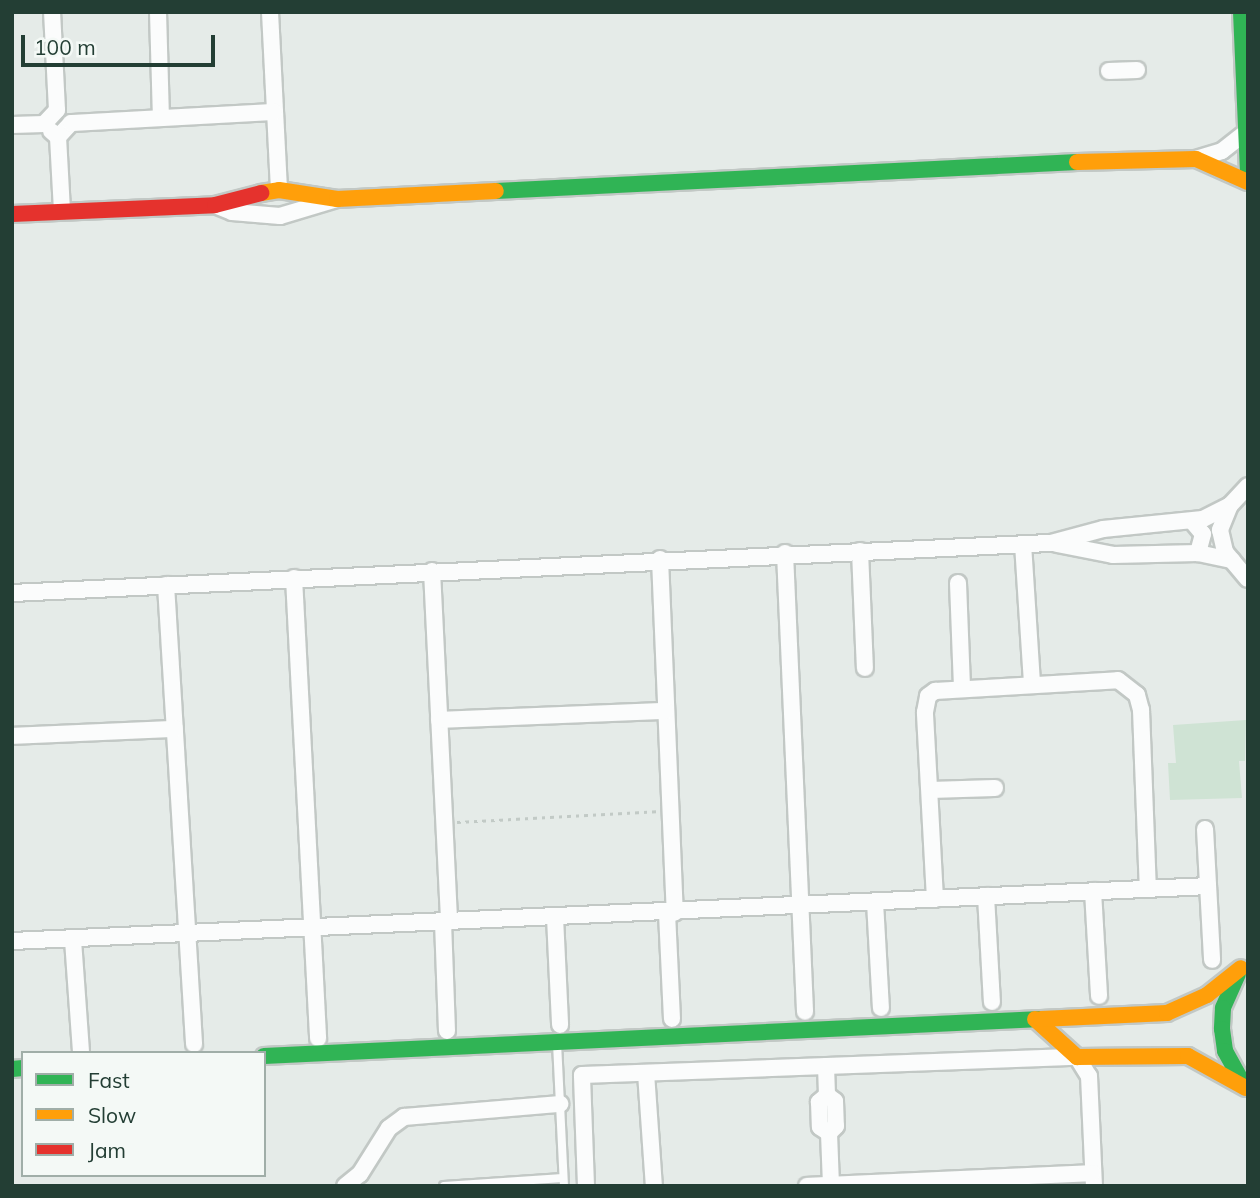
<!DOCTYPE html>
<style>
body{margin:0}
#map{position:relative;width:1260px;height:1198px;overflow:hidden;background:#e5ebe8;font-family:Mulish,sans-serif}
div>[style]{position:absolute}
.green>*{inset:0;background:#cfe3d4}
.path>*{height:2.5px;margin-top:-1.25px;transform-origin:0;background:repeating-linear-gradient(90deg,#c2cac6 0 3.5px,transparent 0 8.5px)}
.roads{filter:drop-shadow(2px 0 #c2c8c5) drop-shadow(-2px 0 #c2c8c5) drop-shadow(0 2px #c2c8c5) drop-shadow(0 -2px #c2c8c5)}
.lane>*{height:8px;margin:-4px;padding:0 4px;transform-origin:4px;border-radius:4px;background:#fbfcfc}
.street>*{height:16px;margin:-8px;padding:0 8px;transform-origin:8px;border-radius:8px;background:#fbfcfc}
.fast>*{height:16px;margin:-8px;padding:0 8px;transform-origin:8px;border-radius:8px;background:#30b455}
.slow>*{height:16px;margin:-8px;padding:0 8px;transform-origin:8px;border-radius:8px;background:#ff9f0a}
.jam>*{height:16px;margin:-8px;padding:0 8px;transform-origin:8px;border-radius:8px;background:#e5322d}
span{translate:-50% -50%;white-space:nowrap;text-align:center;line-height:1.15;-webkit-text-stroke:5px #f4f9f6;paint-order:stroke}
.frame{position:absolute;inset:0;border:14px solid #233e34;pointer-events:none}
.legend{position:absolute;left:21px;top:1051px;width:245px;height:126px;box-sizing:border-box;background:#f4f9f6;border:2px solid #a0aea8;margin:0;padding:9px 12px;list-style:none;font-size:21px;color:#233e34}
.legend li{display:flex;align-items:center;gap:14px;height:35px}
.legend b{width:35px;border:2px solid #a0aea8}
.scale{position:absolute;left:21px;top:35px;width:194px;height:32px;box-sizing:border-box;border:4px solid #233e34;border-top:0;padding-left:9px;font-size:21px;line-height:24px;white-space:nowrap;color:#233e34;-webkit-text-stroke:5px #f4f9f6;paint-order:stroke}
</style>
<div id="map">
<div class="green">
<div style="clip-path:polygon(1246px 720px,1245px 761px,1239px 761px,1242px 798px,1170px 800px,1168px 763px,1176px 763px,1173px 725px)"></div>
</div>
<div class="path">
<div style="left:457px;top:822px;width:200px;rotate:-3.1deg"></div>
</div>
<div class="roads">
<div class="lane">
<div style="left:557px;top:1043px;width:143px;rotate:87.2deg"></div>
<div style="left:444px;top:1186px;width:119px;rotate:-3.8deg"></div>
</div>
<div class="street">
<div style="left:158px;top:12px;width:105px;rotate:88.4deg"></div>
<div style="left:270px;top:12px;width:178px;rotate:87.1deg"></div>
<div style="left:1109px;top:71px;width:28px;rotate:-2deg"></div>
<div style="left:12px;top:125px;width:32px;rotate:-2deg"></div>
<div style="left:44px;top:124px;width:19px;rotate:-47deg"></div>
<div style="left:57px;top:110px;width:98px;rotate:-92.9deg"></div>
<div style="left:51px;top:131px;width:9px;rotate:41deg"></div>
<div style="left:58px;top:137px;width:74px;rotate:86.9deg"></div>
<div style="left:58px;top:137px;width:19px;rotate:-47deg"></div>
<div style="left:71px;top:123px;width:203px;rotate:-3.1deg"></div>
<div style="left:1196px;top:159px;width:27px;rotate:-17deg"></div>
<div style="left:1222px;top:151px;width:31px;rotate:-38deg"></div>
<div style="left:215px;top:205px;width:18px;rotate:22deg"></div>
<div style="left:232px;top:212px;width:48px;rotate:4.8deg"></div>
<div style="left:280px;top:216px;width:59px;rotate:-16.6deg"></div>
<div style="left:1248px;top:486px;width:26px;rotate:133deg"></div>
<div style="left:1230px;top:505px;width:27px;rotate:112deg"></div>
<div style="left:1220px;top:530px;width:23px;rotate:77deg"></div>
<div style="left:1225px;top:552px;width:35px;rotate:50deg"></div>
<div style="left:1192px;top:521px;width:17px;rotate:50deg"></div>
<div style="left:1203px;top:534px;width:20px;rotate:105deg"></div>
<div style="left:1023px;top:544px;width:140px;rotate:86.3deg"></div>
<div style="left:1057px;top:544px;width:57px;rotate:11.1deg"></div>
<div style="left:1113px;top:555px;width:85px;rotate:-1.3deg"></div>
<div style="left:1198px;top:553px;width:35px;rotate:12deg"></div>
<div style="left:860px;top:551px;width:117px;rotate:87.6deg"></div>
<div style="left:785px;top:553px;width:459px;rotate:87.5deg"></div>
<div style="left:660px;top:559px;width:354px;rotate:87.6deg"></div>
<div style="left:432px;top:571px;width:351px;rotate:87.2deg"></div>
<div style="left:294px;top:578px;width:461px;rotate:87deg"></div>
<div style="left:958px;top:583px;width:106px;rotate:87.8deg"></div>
<div style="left:166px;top:585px;width:460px;rotate:86.5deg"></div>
<div style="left:12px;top:593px;width:1040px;rotate:-2.76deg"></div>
<div style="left:1051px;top:543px;width:54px;rotate:-15.1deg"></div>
<div style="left:1103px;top:529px;width:100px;rotate:-5.7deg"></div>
<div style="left:1203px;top:519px;width:30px;rotate:-27deg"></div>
<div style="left:439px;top:720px;width:227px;rotate:-2.3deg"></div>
<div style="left:12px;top:736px;width:163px;rotate:-2.5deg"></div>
<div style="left:930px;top:790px;width:65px;rotate:-1.8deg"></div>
<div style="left:1205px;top:829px;width:131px;rotate:86.9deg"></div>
<div style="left:1093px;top:891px;width:105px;rotate:86.7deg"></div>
<div style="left:986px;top:896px;width:106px;rotate:86.8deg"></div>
<div style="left:935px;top:899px;width:187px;rotate:-93.1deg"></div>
<div style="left:925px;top:712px;width:16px;rotate:-79deg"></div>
<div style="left:928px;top:696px;width:9px;rotate:-36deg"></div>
<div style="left:935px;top:691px;width:183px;rotate:-3.4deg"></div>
<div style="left:1118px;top:680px;width:24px;rotate:38deg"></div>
<div style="left:1137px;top:695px;width:16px;rotate:75deg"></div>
<div style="left:1141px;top:710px;width:179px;rotate:87.8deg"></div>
<div style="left:875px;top:902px;width:106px;rotate:86.8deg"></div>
<div style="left:667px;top:913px;width:106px;rotate:87.3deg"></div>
<div style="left:555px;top:917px;width:108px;rotate:87.3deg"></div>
<div style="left:443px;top:922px;width:109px;rotate:87.9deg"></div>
<div style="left:73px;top:940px;width:111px;rotate:85.9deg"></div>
<div style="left:12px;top:941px;width:1197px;rotate:-2.63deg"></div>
<div style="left:826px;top:1066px;width:29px;rotate:88deg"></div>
<div style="left:827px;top:1095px;width:10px;rotate:37deg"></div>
<div style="left:835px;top:1101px;width:25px;rotate:88deg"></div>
<div style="left:836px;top:1126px;width:10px;rotate:135deg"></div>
<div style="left:829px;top:1133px;width:53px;rotate:87.8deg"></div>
<div style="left:646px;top:1073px;width:113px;rotate:86deg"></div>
<div style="left:827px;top:1095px;width:11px;rotate:139deg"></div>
<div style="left:819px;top:1102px;width:25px;rotate:88deg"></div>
<div style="left:820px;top:1127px;width:11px;rotate:34deg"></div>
<div style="left:345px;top:1186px;width:19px;rotate:-39deg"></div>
<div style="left:360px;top:1174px;width:54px;rotate:-57.8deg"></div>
<div style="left:389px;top:1128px;width:19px;rotate:-36deg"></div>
<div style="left:404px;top:1117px;width:157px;rotate:-4.8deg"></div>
<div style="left:586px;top:1186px;width:111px;rotate:-92.1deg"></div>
<div style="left:582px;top:1075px;width:495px;rotate:-2.1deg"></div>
<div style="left:1077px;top:1057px;width:22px;rotate:58deg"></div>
<div style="left:1089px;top:1076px;width:110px;rotate:87.4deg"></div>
<div style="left:807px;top:1186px;width:286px;rotate:-2.6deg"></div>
</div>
<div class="fast">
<div style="left:1241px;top:12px;width:158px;rotate:87.5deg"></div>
<div style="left:496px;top:191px;width:582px;rotate:-2.86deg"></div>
<div style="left:1238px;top:974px;width:37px;rotate:114deg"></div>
<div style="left:1223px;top:1008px;width:21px;rotate:93deg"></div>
<div style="left:1222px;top:1029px;width:22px;rotate:82deg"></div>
<div style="left:1225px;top:1051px;width:38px;rotate:61deg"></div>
<div style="left:264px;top:1056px;width:778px;rotate:-2.73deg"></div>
<div style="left:12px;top:1069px;width:11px;rotate:-5deg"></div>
</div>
<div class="slow">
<div style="left:1077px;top:162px;width:119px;rotate:-1.4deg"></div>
<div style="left:1196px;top:159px;width:57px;rotate:23.9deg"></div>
<div style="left:261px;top:193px;width:18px;rotate:-9deg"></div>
<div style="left:279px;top:190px;width:59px;rotate:8.8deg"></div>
<div style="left:337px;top:199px;width:159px;rotate:-2.9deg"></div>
<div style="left:1035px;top:1019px;width:57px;rotate:42.1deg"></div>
<div style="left:1077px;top:1057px;width:111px;rotate:-0.5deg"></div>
<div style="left:1188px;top:1056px;width:66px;rotate:28.9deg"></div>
<div style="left:1041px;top:1019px;width:126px;rotate:-2.7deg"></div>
<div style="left:1167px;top:1013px;width:44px;rotate:-24.2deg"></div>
<div style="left:1207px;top:995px;width:43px;rotate:-38.5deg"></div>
</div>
<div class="jam">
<div style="left:12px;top:214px;width:203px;rotate:-2.5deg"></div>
<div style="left:215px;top:205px;width:48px;rotate:-14.6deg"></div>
</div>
</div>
<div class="frame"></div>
<ul class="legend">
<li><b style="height:9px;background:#30b455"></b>Fast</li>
<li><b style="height:9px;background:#ff9f0a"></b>Slow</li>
<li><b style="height:9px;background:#e5322d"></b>Jam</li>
</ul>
<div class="scale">100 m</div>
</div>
